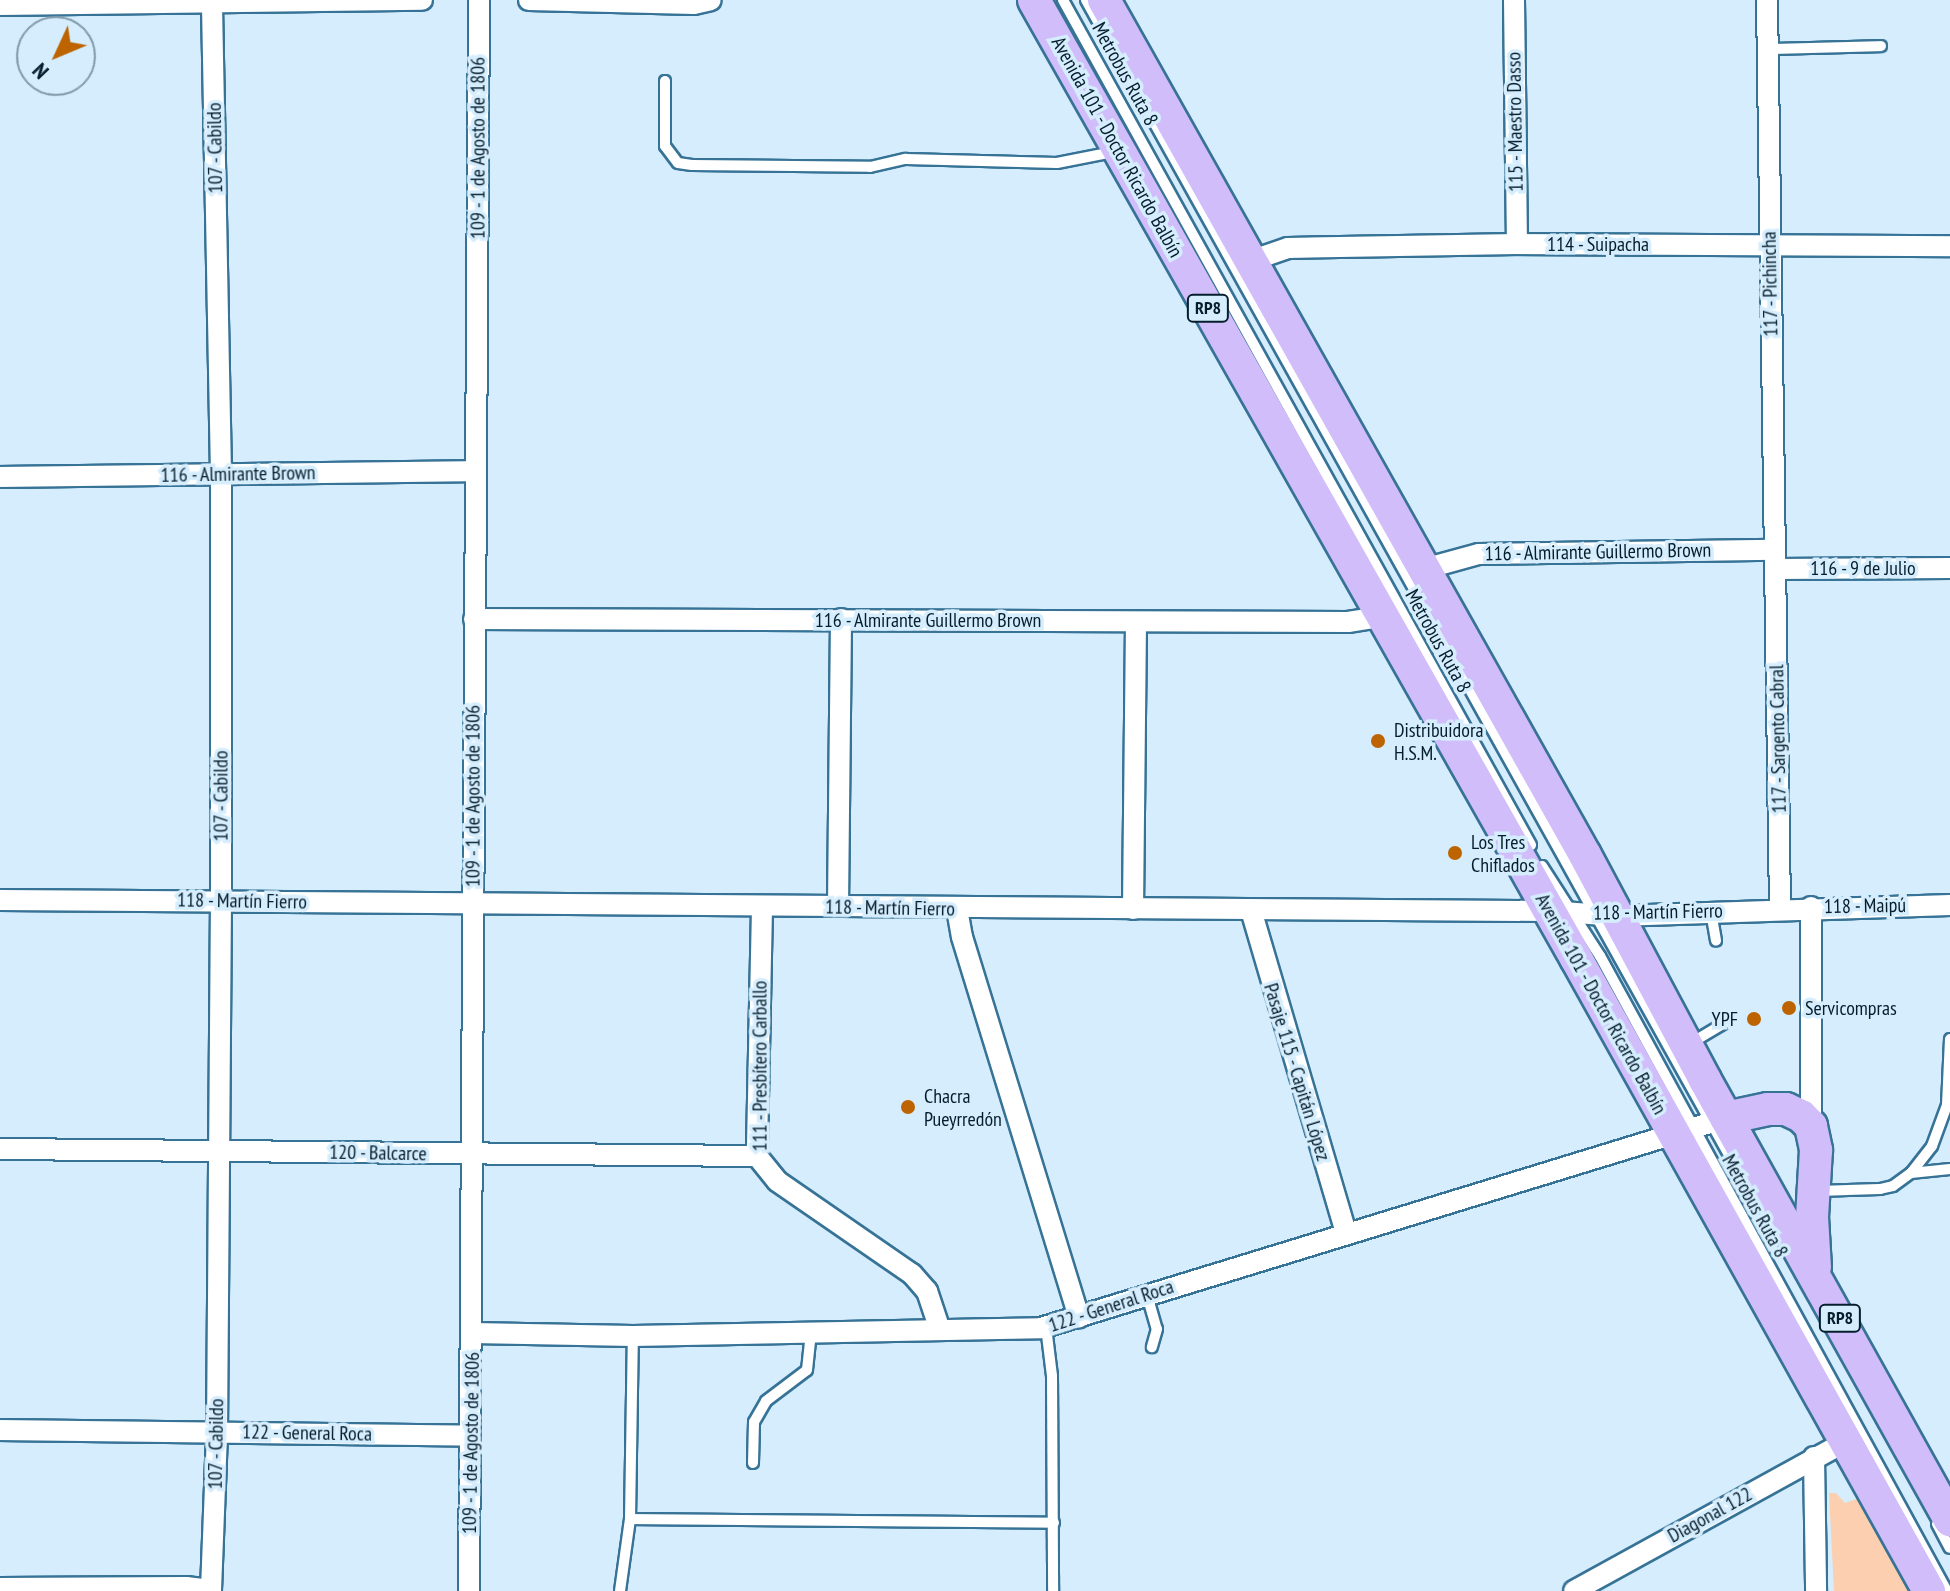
<!DOCTYPE html>
<meta charset="utf-8">
<style>
body{margin:0}
#map{position:relative;width:1950px;height:1591px;overflow:hidden;background:#d5edfd;font-family:"PT Sans Narrow",sans-serif}
div>[style]{position:absolute}
.green>*{inset:0;background:#fbcfb0}
.roads{filter:drop-shadow(2px 0 #377396) drop-shadow(-2px 0 #377396) drop-shadow(0 2px #377396) drop-shadow(0 -2px #377396)}
.lane>*{height:10px;margin:-5px;padding:0 5px;transform-origin:5px;border-radius:5px;background:#fff}
.street>*{height:20px;margin:-10px;padding:0 10px;transform-origin:10px;border-radius:10px;background:#fff}
.primary>*{height:32px;margin:-16px;padding:0 16px;transform-origin:16px;border-radius:16px;background:#d0bdfa}
.dots>*{width:22px;height:22px;translate:-50% -50%;box-sizing:border-box;border:4px solid #d5edfd;border-radius:50%}
span{translate:-50% -50%;white-space:nowrap;text-align:center;line-height:1.15;-webkit-text-stroke:7px #d5edfd;paint-order:stroke}
.shield-label span{padding:2px 6px;background:#d5edfd;border:2px solid;border-radius:6px;-webkit-text-stroke-width:0}
.shield-label{font-size:18px;color:#051e2c;font-weight:700}
.street-label{font-size:20px;color:#051e2c}
.poi-label{font-size:20px;color:#051e2c}
.left{translate:0 -50%;text-align:left}
.right{translate:-100% -50%;text-align:right}
.north{position:absolute;left:16px;top:16px;width:80px;height:80px;box-sizing:border-box;background:#d5edfd;border:2px solid #829aa9;border-radius:50%;rotate:226deg;font-size:22px;font-weight:700;line-height:32px;text-align:center;color:#051e2c}
.north::after{content:'';display:block;margin:auto;width:28px;height:36px;background:#bd6401;clip-path:polygon(50% 0,100% 100%,50% 72%,0 100%)}
</style>
<div id="map">
<div class="green">
<div style="clip-path:polygon(1829px 1493px,1836px 1493px,1845px 1503px,1865px 1496px,1918px 1591px,1834px 1591px)"></div>
</div>
<div class="roads">
<div class="lane">
<div style="left:1063px;top:0;width:966px;rotate:61.02deg"></div>
<div style="left:1086px;top:0;width:1322px;rotate:60.89deg"></div>
<div style="left:1768px;top:49px;width:113px;rotate:-1.5deg"></div>
<div style="left:665px;top:81px;width:65px;rotate:90deg"></div>
<div style="left:665px;top:146px;width:21px;rotate:53deg"></div>
<div style="left:678px;top:163px;width:14px;rotate:8deg"></div>
<div style="left:692px;top:165px;width:178px;rotate:0.6deg"></div>
<div style="left:870px;top:167px;width:37px;rotate:-13deg"></div>
<div style="left:906px;top:159px;width:151px;rotate:1.5deg"></div>
<div style="left:1057px;top:163px;width:57px;rotate:-11.1deg"></div>
<div style="left:1542px;top:866px;width:107px;rotate:57.2deg"></div>
<div style="left:1600px;top:956px;width:724px;rotate:61.35deg"></div>
<div style="left:1711px;top:912px;width:29px;rotate:80deg"></div>
<div style="left:1691px;top:1043px;width:43px;rotate:-30.7deg"></div>
<div style="left:1911px;top:1173px;width:39px;rotate:-6deg"></div>
<div style="left:1818px;top:1191px;width:62px;rotate:-1.8deg"></div>
<div style="left:1880px;top:1189px;width:13px;rotate:-13deg"></div>
<div style="left:1893px;top:1186px;width:22px;rotate:-36deg"></div>
<div style="left:1911px;top:1173px;width:34px;rotate:-52deg"></div>
<div style="left:1932px;top:1146px;width:44px;rotate:-69.9deg"></div>
<div style="left:1947px;top:1105px;width:66px;rotate:-87.4deg"></div>
<div style="left:1147px;top:1295px;width:35px;rotate:74deg"></div>
<div style="left:1157px;top:1329px;width:19px;rotate:106deg"></div>
<div style="left:1046px;top:1327px;width:49px;rotate:83deg"></div>
<div style="left:1052px;top:1376px;width:215px;rotate:89.7deg"></div>
<div style="left:753px;top:1463px;width:41px;rotate:-88.6deg"></div>
<div style="left:754px;top:1422px;width:24px;rotate:-60deg"></div>
<div style="left:766px;top:1401px;width:51px;rotate:-37.1deg"></div>
<div style="left:807px;top:1370px;width:38px;rotate:-84deg"></div>
<div style="left:630px;top:1519px;width:424px;rotate:0.5deg"></div>
<div style="left:1937px;top:1524px;width:27px;rotate:62deg"></div>
<div style="left:620px;top:1591px;width:73px;rotate:-82.1deg"></div>
<div style="left:630px;top:1519px;width:183px;rotate:-89.1deg"></div>
</div>
<div class="street">
<div style="left:529px;top:0;width:165px;rotate:1.4deg"></div>
<div style="left:694px;top:4px;width:17px;rotate:-13deg"></div>
<div style="left:1514px;top:0;width:244px;rotate:89.3deg"></div>
<div style="left:1767px;top:0;width:908px;rotate:89.18deg"></div>
<div style="left:0;top:5px;width:422px;rotate:-0.7deg"></div>
<div style="left:1250px;top:261px;width:40px;rotate:-18.9deg"></div>
<div style="left:1288px;top:248px;width:229px;rotate:-1deg"></div>
<div style="left:1517px;top:244px;width:433px;rotate:0.3deg"></div>
<div style="left:0;top:477px;width:476px;rotate:-0.7deg"></div>
<div style="left:1424px;top:569px;width:57px;rotate:-15.3deg"></div>
<div style="left:1479px;top:554px;width:296px;rotate:-0.8deg"></div>
<div style="left:1775px;top:569px;width:175px;rotate:-0.3deg"></div>
<div style="left:474px;top:619px;width:874px;rotate:0.2deg"></div>
<div style="left:1348px;top:622px;width:33px;rotate:-9deg"></div>
<div style="left:0;top:900px;width:1549px;rotate:0.41deg"></div>
<div style="left:1549px;top:911px;width:68px;rotate:4.2deg"></div>
<div style="left:1617px;top:916px;width:333px;rotate:-1.9deg"></div>
<div style="left:838px;top:906px;width:287px;rotate:-89.4deg"></div>
<div style="left:1811px;top:907px;width:219px;rotate:90deg"></div>
<div style="left:762px;top:908px;width:248px;rotate:91.2deg"></div>
<div style="left:757px;top:1156px;width:32px;rotate:51deg"></div>
<div style="left:777px;top:1181px;width:164px;rotate:34.6deg"></div>
<div style="left:912px;top:1274px;width:23px;rotate:49deg"></div>
<div style="left:927px;top:1291px;width:41px;rotate:71.6deg"></div>
<div style="left:957px;top:909px;width:28px;rotate:80deg"></div>
<div style="left:962px;top:937px;width:398px;rotate:72.9deg"></div>
<div style="left:1133px;top:909px;width:287px;rotate:-89.4deg"></div>
<div style="left:1251px;top:910px;width:336px;rotate:73.6deg"></div>
<div style="left:0;top:1149px;width:757px;rotate:0.53deg"></div>
<div style="left:472px;top:1333px;width:161px;rotate:1.1deg"></div>
<div style="left:633px;top:1336px;width:408px;rotate:-1.1deg"></div>
<div style="left:1041px;top:1328px;width:716px;rotate:-17.04deg"></div>
<div style="left:0;top:1430px;width:470px;rotate:0.7deg"></div>
<div style="left:1814px;top:1457px;width:134px;rotate:89.1deg"></div>
<div style="left:0;top:1588px;width:186px;rotate:-0.3deg"></div>
<div style="left:186px;top:1587px;width:25px;rotate:7deg"></div>
<div style="left:211px;top:1590px;width:158px;rotate:-87.8deg"></div>
<div style="left:217px;top:1432px;width:532px;rotate:-89.57deg"></div>
<div style="left:221px;top:900px;width:426px;rotate:-90deg"></div>
<div style="left:221px;top:474px;width:474px;rotate:-91.1deg"></div>
<div style="left:469px;top:1591px;width:1591px;rotate:-89.64deg"></div>
<div style="left:1574px;top:1591px;width:311px;rotate:-28.8deg"></div>
</div>
<div class="primary">
<div style="left:1034px;top:0;width:1101px;rotate:60.5deg"></div>
<div style="left:1576px;top:958px;width:725px;rotate:60.85deg"></div>
<div style="left:1104px;top:0;width:981px;rotate:60.64deg"></div>
<div style="left:1585px;top:855px;width:255px;rotate:61.9deg"></div>
<div style="left:1705px;top:1080px;width:504px;rotate:60.89deg"></div>
<div style="left:1726px;top:1118px;width:43px;rotate:-12.1deg"></div>
<div style="left:1768px;top:1109px;width:18px"></div>
<div style="left:1786px;top:1109px;width:17px;rotate:25deg"></div>
<div style="left:1801px;top:1116px;width:14px;rotate:45deg"></div>
<div style="left:1811px;top:1126px;width:25px;rotate:78deg"></div>
<div style="left:1816px;top:1150px;width:67px;rotate:93.4deg"></div>
<div style="left:1812px;top:1217px;width:50px;rotate:86.6deg"></div>
</div>
</div>
<div class="dots">
<div style="left:1378px;top:741px;background:#bd6401"></div>
<div style="left:1455px;top:853px;background:#bd6401"></div>
<div style="left:1789px;top:1008px;background:#bd6401"></div>
<div style="left:1754px;top:1019px;background:#bd6401"></div>
<div style="left:908px;top:1107px;background:#bd6401"></div>
</div>
<div class="shield-label">
<span style="left:1208px;top:308px">RP8</span>
<span style="left:1840px;top:1318px">RP8</span>
</div>
<div class="street-label">
<span style="left:1125px;top:74px;rotate:61deg">Metrobus Ruta 8</span>
<span style="left:1515px;top:122px;rotate:-91deg">115 - Maestro Dasso</span>
<span style="left:1117px;top:147px;rotate:61deg">Avenida 101 - Doctor Ricardo Balbín</span>
<span style="left:215px;top:148px;rotate:-91deg">107 - Cabildo</span>
<span style="left:478px;top:148px;rotate:-90deg">109 - 1 de Agosto de 1806</span>
<span style="left:1598px;top:244px">114 - Suipacha</span>
<span style="left:1770px;top:284px;rotate:-91deg">117 - Pichincha</span>
<span style="left:238px;top:474px;rotate:-1deg">116 - Almirante Brown</span>
<span style="left:1598px;top:552px;rotate:-1deg">116 - Almirante Guillermo Brown</span>
<span style="left:1863px;top:568px">116 - 9 de Julio</span>
<span style="left:928px;top:620px">116 - Almirante Guillermo Brown</span>
<span style="left:1438px;top:641px;rotate:61deg">Metrobus Ruta 8</span>
<span style="left:1778px;top:739px;rotate:-91deg">117 - Sargento Cabral</span>
<span style="left:221px;top:796px;rotate:-90deg">107 - Cabildo</span>
<span style="left:473px;top:796px;rotate:-90deg">109 - 1 de Agosto de 1806</span>
<span style="left:242px;top:901px;rotate:1deg">118 - Martín Fierro</span>
<span style="left:1865px;top:906px;rotate:-1deg">118 - Maipú</span>
<span style="left:890px;top:908px;rotate:1deg">118 - Martín Fierro</span>
<span style="left:1658px;top:912px;rotate:-1deg">118 - Martín Fierro</span>
<span style="left:1601px;top:1004px;rotate:61deg">Avenida 101 - Doctor Ricardo Balbín</span>
<span style="left:760px;top:1066px;rotate:-90deg">111 - Presbítero Carballo</span>
<span style="left:1297px;top:1072px;rotate:73deg">Pasaje 115 - Capitán López</span>
<span style="left:378px;top:1153px;rotate:1deg">120 - Balcarce</span>
<span style="left:1755px;top:1206px;rotate:61deg">Metrobus Ruta 8</span>
<span style="left:1111px;top:1306px;rotate:-18deg">122 - General Roca</span>
<span style="left:307px;top:1433px;rotate:1deg">122 - General Roca</span>
<span style="left:471px;top:1443px;rotate:-89deg">109 - 1 de Agosto de 1806</span>
<span style="left:216px;top:1444px;rotate:-89deg">107 - Cabildo</span>
<span style="left:1710px;top:1515px;rotate:-29deg">Diagonal 122</span>
</div>
<div class="poi-label">
<span class="left" style="left:1394px;top:742px">Distribuidora<br>H.S.M.</span>
<span class="left" style="left:1471px;top:854px">Los Tres<br>Chiflados</span>
<span class="left" style="left:1805px;top:1008px">Servicompras</span>
<span class="right" style="left:1738px;top:1019px">YPF</span>
<span class="left" style="left:924px;top:1108px">Chacra<br>Pueyrredón</span>
</div>
<div class="north">N</div>
</div>
